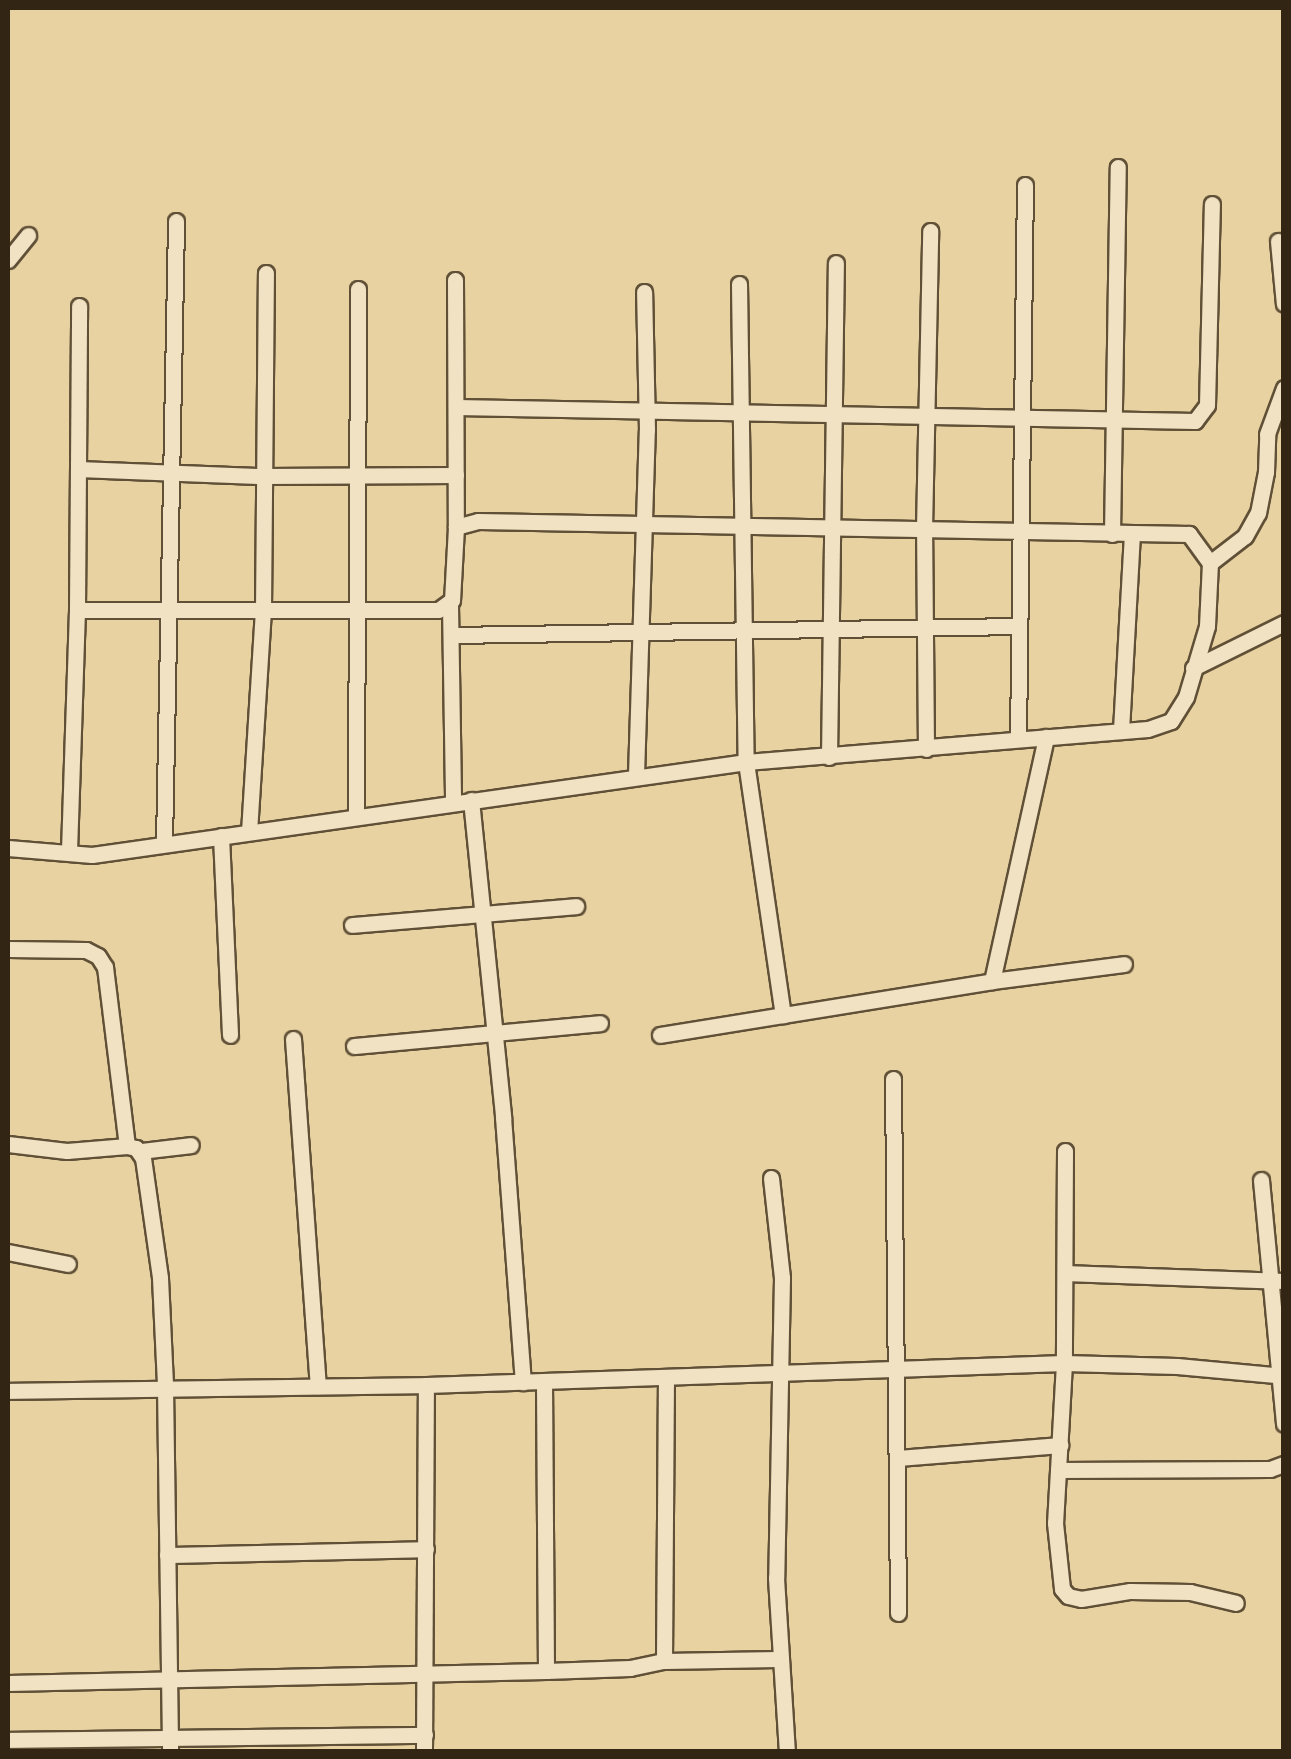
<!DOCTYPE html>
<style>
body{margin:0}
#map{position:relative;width:1291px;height:1759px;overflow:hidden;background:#e8d2a1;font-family:Vollkorn,serif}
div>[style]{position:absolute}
.roads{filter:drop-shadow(2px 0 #605037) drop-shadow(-2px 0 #605037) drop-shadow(0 2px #605037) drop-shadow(0 -2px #605037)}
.street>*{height:15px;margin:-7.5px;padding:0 7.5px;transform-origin:7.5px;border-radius:7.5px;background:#f0e2c2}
span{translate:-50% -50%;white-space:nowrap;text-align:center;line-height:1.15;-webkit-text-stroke:9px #f0e2c2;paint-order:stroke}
.frame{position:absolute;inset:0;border:10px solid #322514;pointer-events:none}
</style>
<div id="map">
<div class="roads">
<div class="street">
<div style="left:1278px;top:241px;width:63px;rotate:84.6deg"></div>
<div style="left:8px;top:260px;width:32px;rotate:-51deg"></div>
<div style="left:455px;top:280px;width:247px;rotate:89.8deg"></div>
<div style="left:739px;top:284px;width:478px;rotate:89.2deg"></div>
<div style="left:746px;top:762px;width:256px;rotate:81.7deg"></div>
<div style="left:456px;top:407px;width:739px;rotate:1.09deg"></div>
<div style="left:1195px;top:421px;width:20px;rotate:-53deg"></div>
<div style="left:1207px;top:405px;width:201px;rotate:-88.6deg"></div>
<div style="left:78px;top:469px;width:186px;rotate:2.2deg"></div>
<div style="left:264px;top:476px;width:192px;rotate:-0.3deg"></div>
<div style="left:1112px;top:534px;width:367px;rotate:-89.1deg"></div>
<div style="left:1210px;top:563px;width:44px;rotate:-37.6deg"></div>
<div style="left:1245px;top:536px;width:26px;rotate:-61deg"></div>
<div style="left:1258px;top:513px;width:42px;rotate:-79deg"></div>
<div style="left:1266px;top:472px;width:38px;rotate:-88deg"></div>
<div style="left:1267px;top:434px;width:49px;rotate:-69.7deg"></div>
<div style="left:450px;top:605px;width:197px;rotate:89.1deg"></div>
<div style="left:77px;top:610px;width:304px;rotate:-89.6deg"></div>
<div style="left:452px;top:635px;width:565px;rotate:-0.91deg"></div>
<div style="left:1193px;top:668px;width:102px;rotate:-26.3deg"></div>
<div style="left:1121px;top:730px;width:195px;rotate:-86.8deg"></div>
<div style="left:1018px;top:739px;width:554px;rotate:-89.28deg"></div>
<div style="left:926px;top:749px;width:220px;rotate:-90.5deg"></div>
<div style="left:924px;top:529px;width:298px;rotate:-88.8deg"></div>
<div style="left:829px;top:757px;width:494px;rotate:-89.2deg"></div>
<div style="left:636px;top:775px;width:345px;rotate:-88.2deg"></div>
<div style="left:647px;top:430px;width:138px;rotate:-91.2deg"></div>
<div style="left:471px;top:800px;width:319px;rotate:84.2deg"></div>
<div style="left:503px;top:1117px;width:266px;rotate:85.7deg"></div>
<div style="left:356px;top:817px;width:528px;rotate:-89.78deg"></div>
<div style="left:249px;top:832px;width:222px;rotate:-86.4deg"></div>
<div style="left:263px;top:610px;width:337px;rotate:-89.5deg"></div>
<div style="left:221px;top:836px;width:199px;rotate:87.4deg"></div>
<div style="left:164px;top:843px;width:622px;rotate:-88.89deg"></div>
<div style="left:8px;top:848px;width:84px;rotate:4.8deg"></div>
<div style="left:92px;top:855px;width:661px;rotate:-8.09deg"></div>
<div style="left:746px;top:762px;width:403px;rotate:-4.7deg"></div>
<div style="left:1148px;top:729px;width:24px;rotate:-19deg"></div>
<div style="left:1171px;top:721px;width:28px;rotate:-58deg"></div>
<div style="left:1186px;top:697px;width:74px;rotate:-73.5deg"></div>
<div style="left:1207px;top:626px;width:63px;rotate:-87.3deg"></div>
<div style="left:1210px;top:563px;width:36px;rotate:-126deg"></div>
<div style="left:1189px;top:534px;width:711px;rotate:-178.95deg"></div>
<div style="left:478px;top:521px;width:23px;rotate:165deg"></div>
<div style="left:456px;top:527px;width:73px;rotate:93.1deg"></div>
<div style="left:452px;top:600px;width:17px;rotate:144deg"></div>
<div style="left:438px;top:610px;width:361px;rotate:180deg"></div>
<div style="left:77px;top:610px;width:242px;rotate:91.9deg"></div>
<div style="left:352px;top:925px;width:225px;rotate:-4.8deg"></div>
<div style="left:8px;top:949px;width:78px;rotate:0.7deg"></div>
<div style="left:86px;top:950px;width:13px;rotate:27deg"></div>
<div style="left:98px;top:956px;width:13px;rotate:58deg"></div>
<div style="left:105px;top:967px;width:180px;rotate:83deg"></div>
<div style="left:992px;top:981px;width:133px;rotate:-7.3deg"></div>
<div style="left:660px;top:1035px;width:336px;rotate:-9.2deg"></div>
<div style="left:992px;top:981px;width:250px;rotate:-77.5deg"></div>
<div style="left:293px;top:1039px;width:348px;rotate:85.9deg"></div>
<div style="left:354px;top:1046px;width:247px;rotate:-5.3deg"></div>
<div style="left:893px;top:1079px;width:534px;rotate:89.46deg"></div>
<div style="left:8px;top:1144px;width:59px;rotate:6.8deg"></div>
<div style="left:67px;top:1151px;width:60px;rotate:-4.8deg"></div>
<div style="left:127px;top:1146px;width:9px;rotate:13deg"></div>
<div style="left:136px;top:1148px;width:12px;rotate:55deg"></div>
<div style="left:143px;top:1158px;width:121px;rotate:81.9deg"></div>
<div style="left:160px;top:1278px;width:108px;rotate:87.3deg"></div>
<div style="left:165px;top:1386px;width:366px;rotate:89.2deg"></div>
<div style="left:141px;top:1151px;width:50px;rotate:-6.8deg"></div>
<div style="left:1065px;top:1151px;width:212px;rotate:90.3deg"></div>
<div style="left:1064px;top:1363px;width:160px;rotate:93.2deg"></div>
<div style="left:1055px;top:1523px;width:66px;rotate:83.9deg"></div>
<div style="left:1062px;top:1589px;width:9px;rotate:49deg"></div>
<div style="left:1068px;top:1596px;width:13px;rotate:13deg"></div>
<div style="left:1081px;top:1599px;width:50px;rotate:-9.3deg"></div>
<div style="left:1130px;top:1591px;width:60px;rotate:1deg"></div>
<div style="left:1190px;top:1592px;width:47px;rotate:13.4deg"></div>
<div style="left:771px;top:1178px;width:101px;rotate:83.7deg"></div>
<div style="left:782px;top:1278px;width:300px;rotate:91.1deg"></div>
<div style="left:776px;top:1578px;width:174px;rotate:86.4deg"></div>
<div style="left:1261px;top:1180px;width:245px;rotate:84.6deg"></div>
<div style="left:8px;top:1252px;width:61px;rotate:11.3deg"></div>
<div style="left:1065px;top:1273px;width:219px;rotate:2.1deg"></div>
<div style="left:544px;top:1382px;width:289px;rotate:89.6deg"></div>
<div style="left:8px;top:1391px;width:418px;rotate:-0.8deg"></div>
<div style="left:426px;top:1385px;width:638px;rotate:-1.97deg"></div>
<div style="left:1064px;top:1363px;width:113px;rotate:1.5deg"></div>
<div style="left:1177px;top:1366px;width:107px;rotate:5.3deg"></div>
<div style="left:898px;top:1458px;width:163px;rotate:-4.6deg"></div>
<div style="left:1058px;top:1470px;width:212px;rotate:-0.3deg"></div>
<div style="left:1270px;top:1469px;width:15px;rotate:-20deg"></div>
<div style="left:167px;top:1555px;width:259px;rotate:-1.3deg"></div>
<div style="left:664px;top:1661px;width:283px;rotate:-89.6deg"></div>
<div style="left:8px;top:1683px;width:538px;rotate:-1.28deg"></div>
<div style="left:546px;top:1671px;width:84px;rotate:-2deg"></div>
<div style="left:630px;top:1668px;width:35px;rotate:-12deg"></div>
<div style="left:664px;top:1661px;width:114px;rotate:-1deg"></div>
<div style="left:8px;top:1740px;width:417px;rotate:-0.7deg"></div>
<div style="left:424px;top:1752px;width:367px;rotate:-89.7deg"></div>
</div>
</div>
<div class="frame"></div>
</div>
